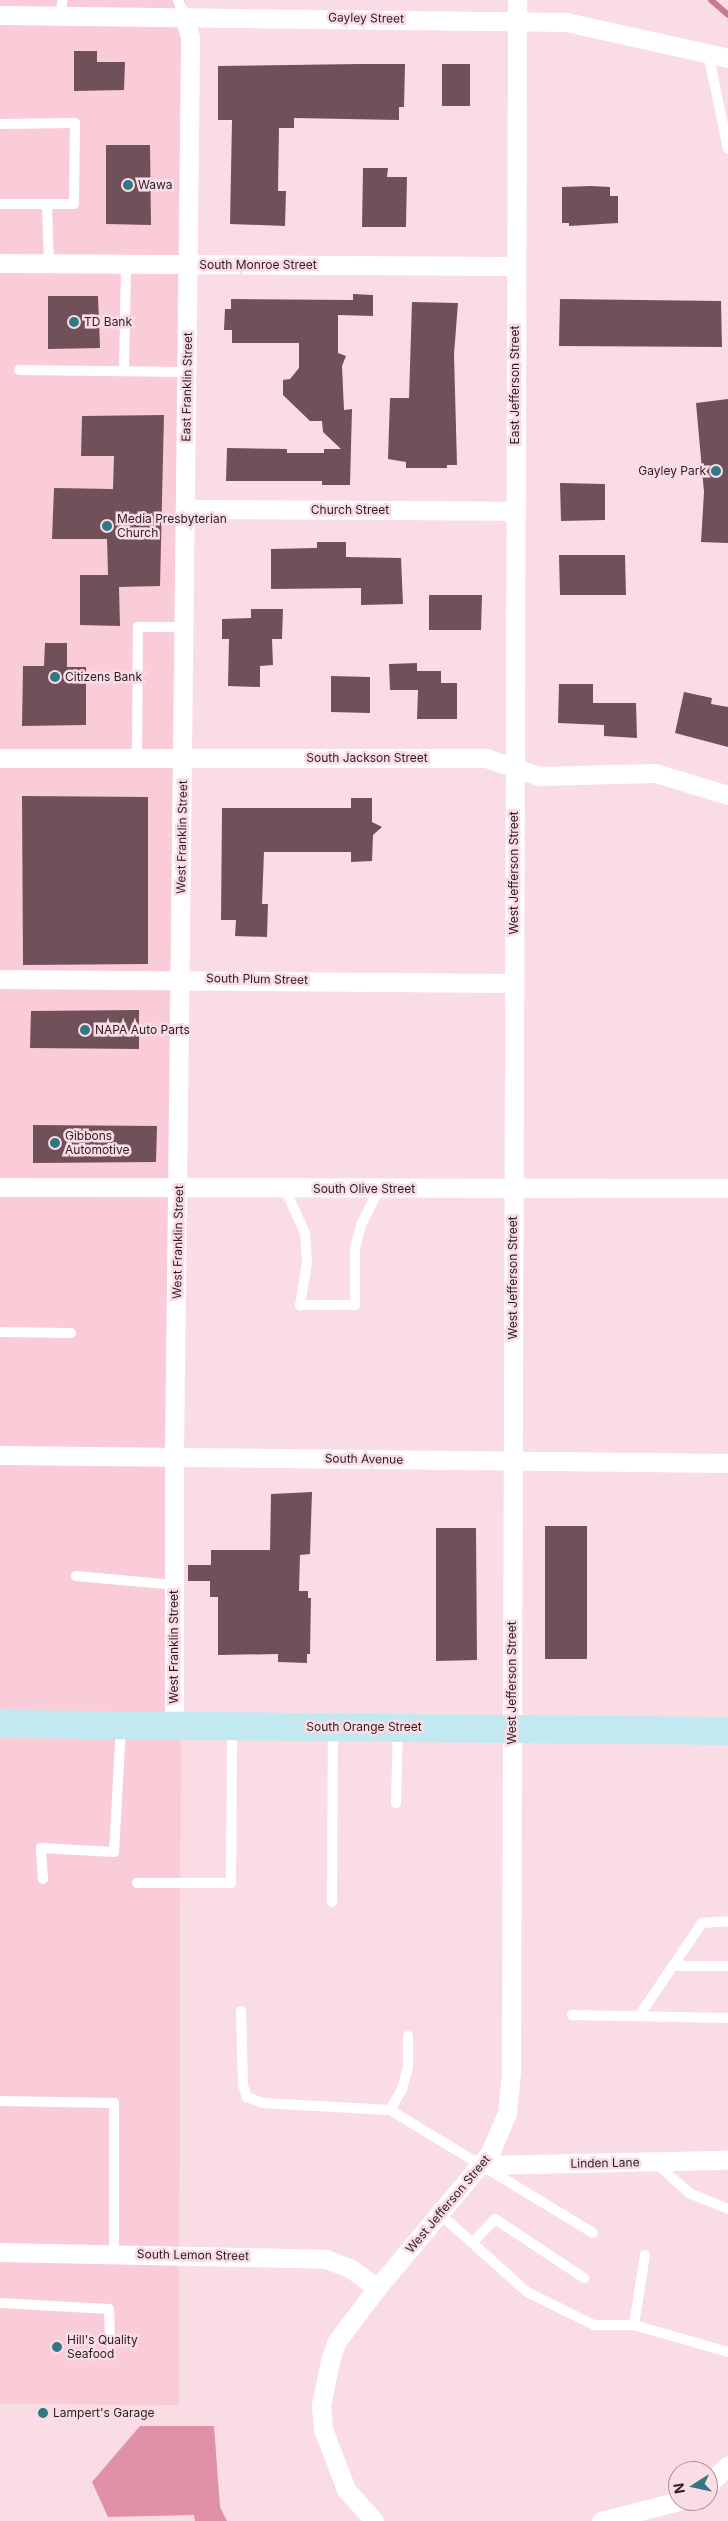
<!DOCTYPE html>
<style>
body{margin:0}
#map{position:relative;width:728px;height:2521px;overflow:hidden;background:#fadde4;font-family:Inter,sans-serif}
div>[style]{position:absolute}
.built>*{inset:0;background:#f9ccd7}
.forest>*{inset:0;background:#e090a7}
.stream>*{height:6px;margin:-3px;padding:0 3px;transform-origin:3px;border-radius:3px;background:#c87a91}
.building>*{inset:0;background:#705159}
.lane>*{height:10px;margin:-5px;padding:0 5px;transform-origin:5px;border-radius:5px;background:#fff}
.street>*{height:19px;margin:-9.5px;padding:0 9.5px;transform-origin:9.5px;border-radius:9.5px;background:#fff}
.secondary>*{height:28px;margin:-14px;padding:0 14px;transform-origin:14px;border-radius:14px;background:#c1e9ef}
.dots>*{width:14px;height:14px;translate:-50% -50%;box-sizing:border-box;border:2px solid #fadde4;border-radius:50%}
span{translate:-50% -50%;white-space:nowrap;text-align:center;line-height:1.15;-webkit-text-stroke:5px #fadde4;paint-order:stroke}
.street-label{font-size:12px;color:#2a1d21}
.poi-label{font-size:12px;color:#2a1d21}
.left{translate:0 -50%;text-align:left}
.right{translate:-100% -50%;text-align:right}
.north{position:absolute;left:668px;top:2461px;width:50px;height:50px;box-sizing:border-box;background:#fadde4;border:1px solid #a79096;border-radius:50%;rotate:260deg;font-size:14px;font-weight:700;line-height:20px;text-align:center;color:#2a1d21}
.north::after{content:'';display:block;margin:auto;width:18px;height:22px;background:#317784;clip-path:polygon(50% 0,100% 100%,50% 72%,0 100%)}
</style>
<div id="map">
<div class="built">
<div style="clip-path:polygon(0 0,185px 0,179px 2405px,0 2404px)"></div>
</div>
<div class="forest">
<div style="clip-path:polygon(140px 2426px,214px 2426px,220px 2507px,227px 2521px,195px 2521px,194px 2515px,108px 2517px,92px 2482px)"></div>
</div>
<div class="stream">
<div style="left:711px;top:0;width:23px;rotate:41deg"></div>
</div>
<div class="building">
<div style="clip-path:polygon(74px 51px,97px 51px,97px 62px,125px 62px,124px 90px,74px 91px)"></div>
<div style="clip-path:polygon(359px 64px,405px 64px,404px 107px,399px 107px,399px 120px,294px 118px,294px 128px,279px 128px,278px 191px,286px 191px,285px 226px,230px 224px,232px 120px,218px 120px,218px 66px)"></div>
<div style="clip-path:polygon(442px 64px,470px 64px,470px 106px,442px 106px)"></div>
<div style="clip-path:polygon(106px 145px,150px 145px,151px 225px,106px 224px)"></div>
<div style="clip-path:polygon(363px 168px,388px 168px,387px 177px,407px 177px,406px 227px,362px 227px)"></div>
<div style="clip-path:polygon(591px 186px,610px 187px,610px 196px,618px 196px,618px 223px,569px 226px,569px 223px,562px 223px,562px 187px)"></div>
<div style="clip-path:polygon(353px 294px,373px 295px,373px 316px,338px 315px,338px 353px,346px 356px,342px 366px,344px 410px,352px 409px,350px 485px,322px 485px,322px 481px,226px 481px,227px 448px,287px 449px,287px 453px,324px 453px,324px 449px,341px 449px,323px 432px,322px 421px,310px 421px,283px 395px,283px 380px,290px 379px,299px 368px,299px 343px,232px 343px,232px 330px,224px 330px,225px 309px,231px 309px,231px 299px,353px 300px)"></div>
<div style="clip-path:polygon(48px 296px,98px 296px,100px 348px,48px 349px)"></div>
<div style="clip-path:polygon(560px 299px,721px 301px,722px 347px,559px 346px)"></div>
<div style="clip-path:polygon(412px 302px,458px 303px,454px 354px,457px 465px,447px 465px,447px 468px,406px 468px,406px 462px,388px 459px,390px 398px,409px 398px)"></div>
<div style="clip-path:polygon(728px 399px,728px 543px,701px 542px,704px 492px,696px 403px)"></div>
<div style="clip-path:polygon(164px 415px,160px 586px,119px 587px,120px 626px,80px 625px,80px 575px,108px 575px,107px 539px,52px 539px,54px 488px,113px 489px,114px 456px,81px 456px,82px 416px)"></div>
<div style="clip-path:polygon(560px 483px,605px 484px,605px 520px,561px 521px)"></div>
<div style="clip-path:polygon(317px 542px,346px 542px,346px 557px,401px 558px,403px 604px,361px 605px,361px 588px,271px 589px,271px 549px,317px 548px)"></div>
<div style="clip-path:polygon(559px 555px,625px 555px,626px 595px,560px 595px)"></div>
<div style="clip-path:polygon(429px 595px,482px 595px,481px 630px,429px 630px)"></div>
<div style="clip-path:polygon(251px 609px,283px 609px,282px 639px,272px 639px,273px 665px,260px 666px,260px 687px,228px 686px,229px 639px,222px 639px,222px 619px,251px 618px)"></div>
<div style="clip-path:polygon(45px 643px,67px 643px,67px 667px,86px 667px,86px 725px,22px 726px,23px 666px,44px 666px)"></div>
<div style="clip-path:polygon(417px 663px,417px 671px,441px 671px,441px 683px,457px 683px,457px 719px,417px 719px,418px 690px,390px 690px,389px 664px)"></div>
<div style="clip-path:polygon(331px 676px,370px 677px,370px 713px,331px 712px)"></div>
<div style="clip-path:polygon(559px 684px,593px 684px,593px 703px,636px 703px,637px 738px,604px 736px,604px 725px,558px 723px)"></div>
<div style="clip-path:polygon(684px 692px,712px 698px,711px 704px,728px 707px,728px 747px,675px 733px)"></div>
<div style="clip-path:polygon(22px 796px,148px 797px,148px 964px,23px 965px)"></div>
<div style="clip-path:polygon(351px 798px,372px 798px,372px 822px,382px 827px,373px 835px,372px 861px,351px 862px,351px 852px,264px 852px,262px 904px,268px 904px,267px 937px,235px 936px,236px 920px,221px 920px,222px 808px,351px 808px)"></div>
<div style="clip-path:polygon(139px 1010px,139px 1049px,30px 1048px,31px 1011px)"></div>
<div style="clip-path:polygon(33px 1125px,157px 1126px,156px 1162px,33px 1163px)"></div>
<div style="clip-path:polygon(312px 1492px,310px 1554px,300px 1555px,299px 1591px,308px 1591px,308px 1598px,311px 1598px,310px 1654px,307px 1654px,307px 1663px,278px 1662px,278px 1654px,218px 1655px,218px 1597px,210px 1597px,210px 1581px,188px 1581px,188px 1565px,211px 1565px,211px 1550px,270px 1550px,271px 1494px)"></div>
<div style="clip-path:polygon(545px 1526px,587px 1526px,587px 1659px,545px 1659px)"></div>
<div style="clip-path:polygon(436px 1528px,476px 1528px,477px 1660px,436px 1661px)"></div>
</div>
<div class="lane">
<div style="left:178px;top:0;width:17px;rotate:69deg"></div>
<div style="left:61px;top:16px;width:16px;rotate:-86deg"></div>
<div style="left:708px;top:53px;width:98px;rotate:78.2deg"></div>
<div style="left:0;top:124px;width:75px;rotate:-0.8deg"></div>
<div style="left:75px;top:123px;width:81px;rotate:90.7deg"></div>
<div style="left:74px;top:204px;width:74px;rotate:180deg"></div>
<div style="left:47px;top:204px;width:60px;rotate:88.1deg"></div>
<div style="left:19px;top:370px;width:168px;rotate:0.7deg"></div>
<div style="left:124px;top:371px;width:107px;rotate:-88.9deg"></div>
<div style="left:137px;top:758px;width:131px;rotate:-89.6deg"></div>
<div style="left:138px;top:627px;width:46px"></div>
<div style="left:285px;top:1189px;width:48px;rotate:65.6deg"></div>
<div style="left:305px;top:1233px;width:29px;rotate:86deg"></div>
<div style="left:307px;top:1262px;width:44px;rotate:99.2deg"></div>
<div style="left:300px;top:1305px;width:55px"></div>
<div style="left:355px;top:1305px;width:57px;rotate:-90deg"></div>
<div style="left:355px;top:1248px;width:24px;rotate:-75deg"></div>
<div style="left:361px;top:1225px;width:40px;rotate:-63.4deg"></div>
<div style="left:0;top:1332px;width:71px;rotate:0.8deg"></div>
<div style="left:76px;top:1576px;width:98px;rotate:5.2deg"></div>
<div style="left:396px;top:1803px;width:75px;rotate:-88.5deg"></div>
<div style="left:43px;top:1879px;width:31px;rotate:-94deg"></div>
<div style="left:41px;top:1848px;width:73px;rotate:3.1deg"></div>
<div style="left:114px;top:1852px;width:125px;rotate:-86.8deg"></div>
<div style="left:137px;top:1883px;width:94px"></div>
<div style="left:231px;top:1883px;width:156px;rotate:-89.6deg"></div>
<div style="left:332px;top:1902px;width:174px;rotate:-89.7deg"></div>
<div style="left:673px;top:1966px;width:55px"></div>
<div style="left:241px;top:2011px;width:74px;rotate:88.5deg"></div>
<div style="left:243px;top:2085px;width:13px;rotate:72deg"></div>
<div style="left:247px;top:2097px;width:17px;rotate:21deg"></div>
<div style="left:263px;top:2103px;width:127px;rotate:3.2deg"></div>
<div style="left:390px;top:2110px;width:237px;rotate:31.2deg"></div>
<div style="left:572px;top:2015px;width:156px;rotate:1.1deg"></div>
<div style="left:639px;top:2016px;width:112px;rotate:-55.9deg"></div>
<div style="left:702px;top:1923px;width:26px;rotate:-4deg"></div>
<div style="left:0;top:2101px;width:114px;rotate:1deg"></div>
<div style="left:114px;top:2103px;width:151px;rotate:90deg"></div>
<div style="left:390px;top:2110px;width:24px;rotate:-60deg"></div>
<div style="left:402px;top:2089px;width:24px;rotate:-75deg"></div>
<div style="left:408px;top:2066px;width:30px;rotate:-90deg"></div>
<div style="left:655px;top:2162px;width:46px;rotate:42.4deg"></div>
<div style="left:689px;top:2193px;width:42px;rotate:22.3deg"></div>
<div style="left:440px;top:2214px;width:117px;rotate:41.9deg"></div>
<div style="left:527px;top:2292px;width:75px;rotate:26.2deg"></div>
<div style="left:594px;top:2325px;width:40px"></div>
<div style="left:634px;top:2325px;width:71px;rotate:-81.1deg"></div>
<div style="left:472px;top:2243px;width:33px;rotate:-46deg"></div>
<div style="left:495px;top:2219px;width:107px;rotate:33.5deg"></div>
<div style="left:0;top:2303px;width:109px;rotate:3.2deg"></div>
<div style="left:109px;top:2309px;width:35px;rotate:88deg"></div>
<div style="left:634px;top:2325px;width:98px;rotate:16deg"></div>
</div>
<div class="street">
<div style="left:0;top:15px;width:566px;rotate:0.71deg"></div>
<div style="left:566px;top:22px;width:166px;rotate:12.5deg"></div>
<div style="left:0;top:263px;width:516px;rotate:0.33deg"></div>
<div style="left:186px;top:509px;width:329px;rotate:0.3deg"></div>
<div style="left:0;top:758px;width:486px"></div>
<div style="left:486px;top:758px;width:56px;rotate:18.8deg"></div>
<div style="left:539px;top:776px;width:116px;rotate:-1.5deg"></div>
<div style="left:655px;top:773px;width:76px;rotate:16.8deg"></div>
<div style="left:0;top:979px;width:514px;rotate:0.45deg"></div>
<div style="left:0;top:1187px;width:728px;rotate:0.08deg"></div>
<div style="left:0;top:1455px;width:728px;rotate:0.63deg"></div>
<div style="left:174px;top:1726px;width:269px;rotate:-90deg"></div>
<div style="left:174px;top:1457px;width:1420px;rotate:-89.35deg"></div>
<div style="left:190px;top:37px;width:22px;rotate:-106deg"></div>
<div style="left:481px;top:2165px;width:247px;rotate:-1.2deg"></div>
<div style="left:0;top:2252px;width:326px;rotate:1.2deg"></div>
<div style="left:326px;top:2259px;width:26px;rotate:21deg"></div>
<div style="left:350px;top:2268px;width:34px;rotate:37deg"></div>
<div style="left:708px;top:2485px;width:28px;rotate:-45deg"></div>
<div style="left:374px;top:2521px;width:43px;rotate:-131.2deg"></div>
<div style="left:346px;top:2489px;width:64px;rotate:-111deg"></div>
<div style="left:323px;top:2429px;width:24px;rotate:-95deg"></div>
<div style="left:321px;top:2405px;width:45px;rotate:-78.4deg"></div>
<div style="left:330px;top:2361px;width:21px;rotate:-71deg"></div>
<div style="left:337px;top:2341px;width:66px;rotate:-53deg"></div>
<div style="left:377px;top:2288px;width:176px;rotate:-50.1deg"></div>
<div style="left:490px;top:2153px;width:43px;rotate:-67deg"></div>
<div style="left:507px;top:2113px;width:40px;rotate:-84.3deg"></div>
<div style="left:511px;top:2073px;width:2073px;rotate:-89.83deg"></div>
<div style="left:601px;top:2521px;width:81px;rotate:-14.4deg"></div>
</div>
<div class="secondary">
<div style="left:0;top:1724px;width:728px;rotate:0.55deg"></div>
</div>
<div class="dots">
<div style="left:128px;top:185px;background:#317784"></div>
<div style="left:74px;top:322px;background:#317784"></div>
<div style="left:716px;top:471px;background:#317784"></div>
<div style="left:107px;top:526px;background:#317784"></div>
<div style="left:55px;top:677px;background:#317784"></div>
<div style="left:85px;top:1030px;background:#317784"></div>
<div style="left:55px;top:1143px;background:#317784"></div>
<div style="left:57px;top:2347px;background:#317784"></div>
<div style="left:43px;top:2413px;background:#317784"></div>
</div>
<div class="street-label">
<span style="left:366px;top:18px;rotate:1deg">Gayley Street</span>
<span style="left:258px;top:265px">South Monroe Street</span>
<span style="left:515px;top:385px;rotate:-90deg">East Jefferson Street</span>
<span style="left:187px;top:387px;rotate:-89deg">East Franklin Street</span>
<span style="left:350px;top:510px">Church Street</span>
<span style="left:367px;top:758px">South Jackson Street</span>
<span style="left:182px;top:837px;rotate:-89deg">West Franklin Street</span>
<span style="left:514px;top:873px;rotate:-90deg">West Jefferson Street</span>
<span style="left:257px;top:979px;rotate:1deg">South Plum Street</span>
<span style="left:364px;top:1189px">South Olive Street</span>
<span style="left:178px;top:1242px;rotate:-89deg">West Franklin Street</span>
<span style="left:513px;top:1278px;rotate:-90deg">West Jefferson Street</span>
<span style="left:364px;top:1459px;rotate:1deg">South Avenue</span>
<span style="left:174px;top:1647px;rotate:-90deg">West Franklin Street</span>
<span style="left:512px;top:1683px;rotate:-90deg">West Jefferson Street</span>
<span style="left:364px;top:1727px">South Orange Street</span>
<span style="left:605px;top:2163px;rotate:-1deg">Linden Lane</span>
<span style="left:448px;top:2204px;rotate:-50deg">West Jefferson Street</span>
<span style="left:193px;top:2255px;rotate:1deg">South Lemon Street</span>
</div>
<div class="poi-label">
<span class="left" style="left:138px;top:185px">Wawa</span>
<span class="left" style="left:84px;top:322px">TD Bank</span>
<span class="right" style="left:706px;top:471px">Gayley Park</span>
<span class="left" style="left:117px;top:526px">Media Presbyterian<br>Church</span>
<span class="left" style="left:65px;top:677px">Citizens Bank</span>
<span class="left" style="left:95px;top:1030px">NAPA Auto Parts</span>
<span class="left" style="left:65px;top:1143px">Gibbons<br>Automotive</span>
<span class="left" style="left:67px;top:2347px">Hill's Quality<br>Seafood</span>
<span class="left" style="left:53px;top:2413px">Lampert's Garage</span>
</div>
<div class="north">N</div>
</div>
